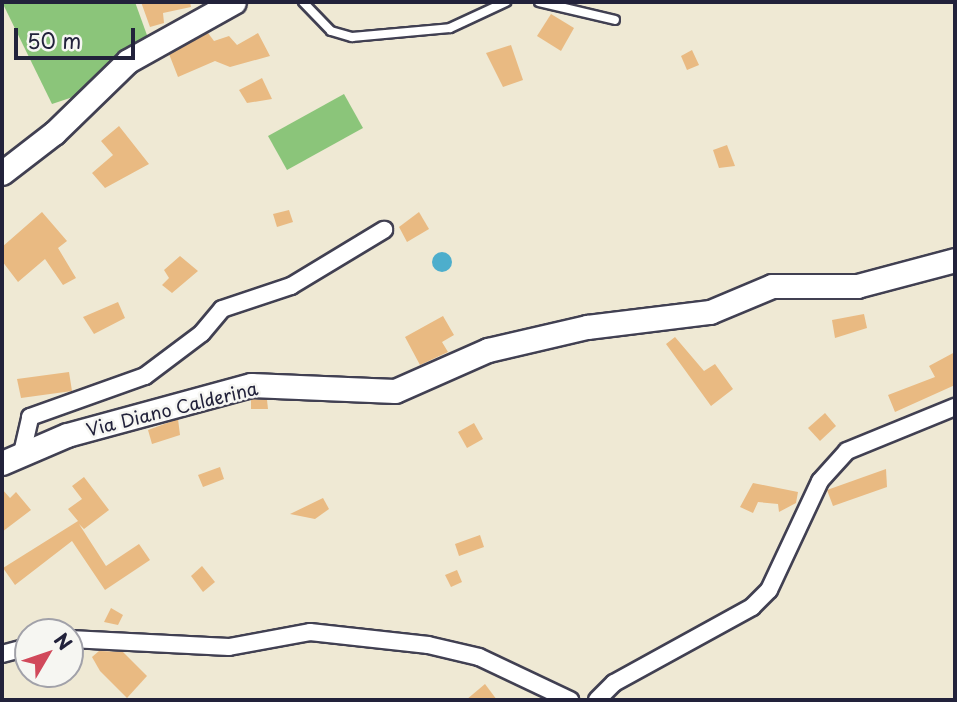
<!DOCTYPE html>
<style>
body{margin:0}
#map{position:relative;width:957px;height:702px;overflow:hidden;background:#efe9d4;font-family:"Playpen Sans",sans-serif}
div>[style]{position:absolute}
.green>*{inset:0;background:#8bc57a}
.water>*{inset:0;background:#4daecc}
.round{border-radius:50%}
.building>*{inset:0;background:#e9ba82}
.roads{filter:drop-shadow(2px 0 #414052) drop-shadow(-2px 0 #414052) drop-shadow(0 2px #414052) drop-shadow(0 -2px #414052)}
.lane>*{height:8px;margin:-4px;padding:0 4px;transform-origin:4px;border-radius:4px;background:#fff}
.street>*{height:16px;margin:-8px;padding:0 8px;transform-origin:8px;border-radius:8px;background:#fff}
.secondary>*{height:23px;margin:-11.5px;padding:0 11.5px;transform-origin:11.5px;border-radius:11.5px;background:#fff}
span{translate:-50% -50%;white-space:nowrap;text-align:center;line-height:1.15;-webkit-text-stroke:5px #f6f6f2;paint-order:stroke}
.street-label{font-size:18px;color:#22223b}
.frame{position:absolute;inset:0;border:4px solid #22223b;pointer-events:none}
.north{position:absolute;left:14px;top:618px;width:70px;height:70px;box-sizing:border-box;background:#f6f6f2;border:2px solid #a1a1a9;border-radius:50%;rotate:51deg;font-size:19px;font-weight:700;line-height:28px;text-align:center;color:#22223b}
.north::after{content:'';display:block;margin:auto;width:24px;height:32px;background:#d1495b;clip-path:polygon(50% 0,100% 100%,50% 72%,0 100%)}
.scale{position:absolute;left:14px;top:28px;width:121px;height:32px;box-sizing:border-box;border:4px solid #22223b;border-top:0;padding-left:9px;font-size:21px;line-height:24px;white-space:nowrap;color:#22223b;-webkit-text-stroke:5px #f6f6f2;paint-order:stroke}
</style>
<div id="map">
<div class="green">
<div style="clip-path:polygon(2px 2px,135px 2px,148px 38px,82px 94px,52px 104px)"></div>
<div style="clip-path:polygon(344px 94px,363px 128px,287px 170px,268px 136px)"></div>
</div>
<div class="water">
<div class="round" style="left:432px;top:252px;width:20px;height:20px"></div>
</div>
<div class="building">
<div style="clip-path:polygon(141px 2px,190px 2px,191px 7px,163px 13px,164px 23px,150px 27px)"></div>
<div style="clip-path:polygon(551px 14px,574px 28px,561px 51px,537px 36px)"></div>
<div style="clip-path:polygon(208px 33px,214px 41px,229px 36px,237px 45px,258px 33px,270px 56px,230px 67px,215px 61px,178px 77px,169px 54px)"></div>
<div style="clip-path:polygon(511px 45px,523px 80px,503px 87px,486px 53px)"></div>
<div style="clip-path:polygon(692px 50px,699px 65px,687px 70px,681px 56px)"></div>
<div style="clip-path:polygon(262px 78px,272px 99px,247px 103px,239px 90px)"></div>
<div style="clip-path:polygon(119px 126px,149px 164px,105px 188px,92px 173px,113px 155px,101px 141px)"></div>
<div style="clip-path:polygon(727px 145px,735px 166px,719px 168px,713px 150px)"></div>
<div style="clip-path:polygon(289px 210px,293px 222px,277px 227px,273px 214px)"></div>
<div style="clip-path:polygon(42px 212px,67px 241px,58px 248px,76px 278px,63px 285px,45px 259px,18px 282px,2px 261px,2px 247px)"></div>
<div style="clip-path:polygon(419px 212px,429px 229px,407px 242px,399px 227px)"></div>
<div style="clip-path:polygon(180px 256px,198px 271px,172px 293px,162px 285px,169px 278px,164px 270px)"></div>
<div style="clip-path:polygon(118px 302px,125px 318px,94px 334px,83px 317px)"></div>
<div style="clip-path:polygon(864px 314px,867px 328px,835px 338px,832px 320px)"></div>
<div style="clip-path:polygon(443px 316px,454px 335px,442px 342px,448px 352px,420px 365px,405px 337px)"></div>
<div style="clip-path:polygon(675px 337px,704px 371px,715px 364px,733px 389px,711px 406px,666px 344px)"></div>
<div style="clip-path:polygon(955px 352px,955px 385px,895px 412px,888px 395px,935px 377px,929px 366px)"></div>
<div style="clip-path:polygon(69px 372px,72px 391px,21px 398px,17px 379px)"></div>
<div style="clip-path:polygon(251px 399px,267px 400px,268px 409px,251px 409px)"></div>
<div style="clip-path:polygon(825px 413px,836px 426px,820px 441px,808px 428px)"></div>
<div style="clip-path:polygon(178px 419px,180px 435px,152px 444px,148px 430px)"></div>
<div style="clip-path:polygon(474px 423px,483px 439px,467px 448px,458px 432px)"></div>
<div style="clip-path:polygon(220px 467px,224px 479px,203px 487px,198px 475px)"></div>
<div style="clip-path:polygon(886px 469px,887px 487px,833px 506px,827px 490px)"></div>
<div style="clip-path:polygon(84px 477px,109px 510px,84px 529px,79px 524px,106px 566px,139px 544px,150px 560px,105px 590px,72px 541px,15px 585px,3px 568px,78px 521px,68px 509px,82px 499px,72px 486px)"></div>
<div style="clip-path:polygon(753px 483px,798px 492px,796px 503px,779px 512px,778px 504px,758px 502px,753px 513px,740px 507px)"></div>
<div style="clip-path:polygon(2px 489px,10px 498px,16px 492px,31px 510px,2px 532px)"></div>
<div style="clip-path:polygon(323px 498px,329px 509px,315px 519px,290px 514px)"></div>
<div style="clip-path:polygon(480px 535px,484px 547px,459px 556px,455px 544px)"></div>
<div style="clip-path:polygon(202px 566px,215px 582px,203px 592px,191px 576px)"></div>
<div style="clip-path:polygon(457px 570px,462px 582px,451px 587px,445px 575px)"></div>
<div style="clip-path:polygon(111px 608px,123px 615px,118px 625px,104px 622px)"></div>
<div style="clip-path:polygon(99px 651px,123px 652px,147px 676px,127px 698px,100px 671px,92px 657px)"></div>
<div style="clip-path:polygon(485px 684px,497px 700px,466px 700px)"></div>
</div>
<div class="roads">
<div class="lane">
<div style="left:303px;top:2px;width:40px;rotate:46deg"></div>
<div style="left:331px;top:31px;width:22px;rotate:16deg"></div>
<div style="left:352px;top:37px;width:98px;rotate:-5.2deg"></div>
<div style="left:450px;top:28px;width:62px;rotate:-24.9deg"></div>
<div style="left:539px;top:2px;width:78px;rotate:13.3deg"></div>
</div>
<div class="street">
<div style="left:22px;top:453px;width:37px;rotate:-77deg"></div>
<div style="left:30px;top:417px;width:122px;rotate:-19.6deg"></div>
<div style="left:145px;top:376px;width:71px;rotate:-37deg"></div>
<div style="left:202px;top:333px;width:31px;rotate:-50deg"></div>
<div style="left:222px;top:309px;width:73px;rotate:-18.4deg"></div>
<div style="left:291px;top:286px;width:109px;rotate:-31.1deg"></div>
<div style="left:70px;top:639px;width:159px;rotate:2.9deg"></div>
<div style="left:229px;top:647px;width:82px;rotate:-10.5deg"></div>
<div style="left:310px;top:632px;width:119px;rotate:6.3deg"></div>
<div style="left:428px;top:645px;width:52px;rotate:13.2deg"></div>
<div style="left:479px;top:657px;width:101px;rotate:25.3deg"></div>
<div style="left:2px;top:654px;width:27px;rotate:-15deg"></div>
<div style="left:597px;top:700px;width:24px;rotate:-45deg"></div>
<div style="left:614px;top:683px;width:158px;rotate:-28.8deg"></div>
<div style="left:752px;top:607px;width:24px;rotate:-45deg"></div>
<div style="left:769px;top:590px;width:120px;rotate:-64.9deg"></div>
<div style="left:820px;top:481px;width:40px;rotate:-48deg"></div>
<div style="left:847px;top:451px;width:117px;rotate:-22.2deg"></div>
</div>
<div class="secondary">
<div style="left:2px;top:173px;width:66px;rotate:-37.6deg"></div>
<div style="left:54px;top:133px;width:103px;rotate:-44.2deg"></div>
<div style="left:128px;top:61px;width:121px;rotate:-29.1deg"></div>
<div style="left:2px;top:463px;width:71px;rotate:-23.3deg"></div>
<div style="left:67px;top:435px;width:191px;rotate:-15.2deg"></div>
<div style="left:251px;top:385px;width:144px;rotate:2.4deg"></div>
<div style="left:395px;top:391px;width:102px;rotate:-23.8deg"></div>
<div style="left:488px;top:350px;width:102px;rotate:-13.1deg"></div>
<div style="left:587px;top:327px;width:124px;rotate:-7deg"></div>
<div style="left:710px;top:312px;width:67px;rotate:-22.8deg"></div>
<div style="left:772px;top:286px;width:85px"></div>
<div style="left:857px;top:286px;width:101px;rotate:-14.9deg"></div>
</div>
</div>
<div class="street-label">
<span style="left:172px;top:409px;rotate:-14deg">Via Diano Calderina</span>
</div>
<div class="frame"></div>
<div class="north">N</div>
<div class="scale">50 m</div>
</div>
